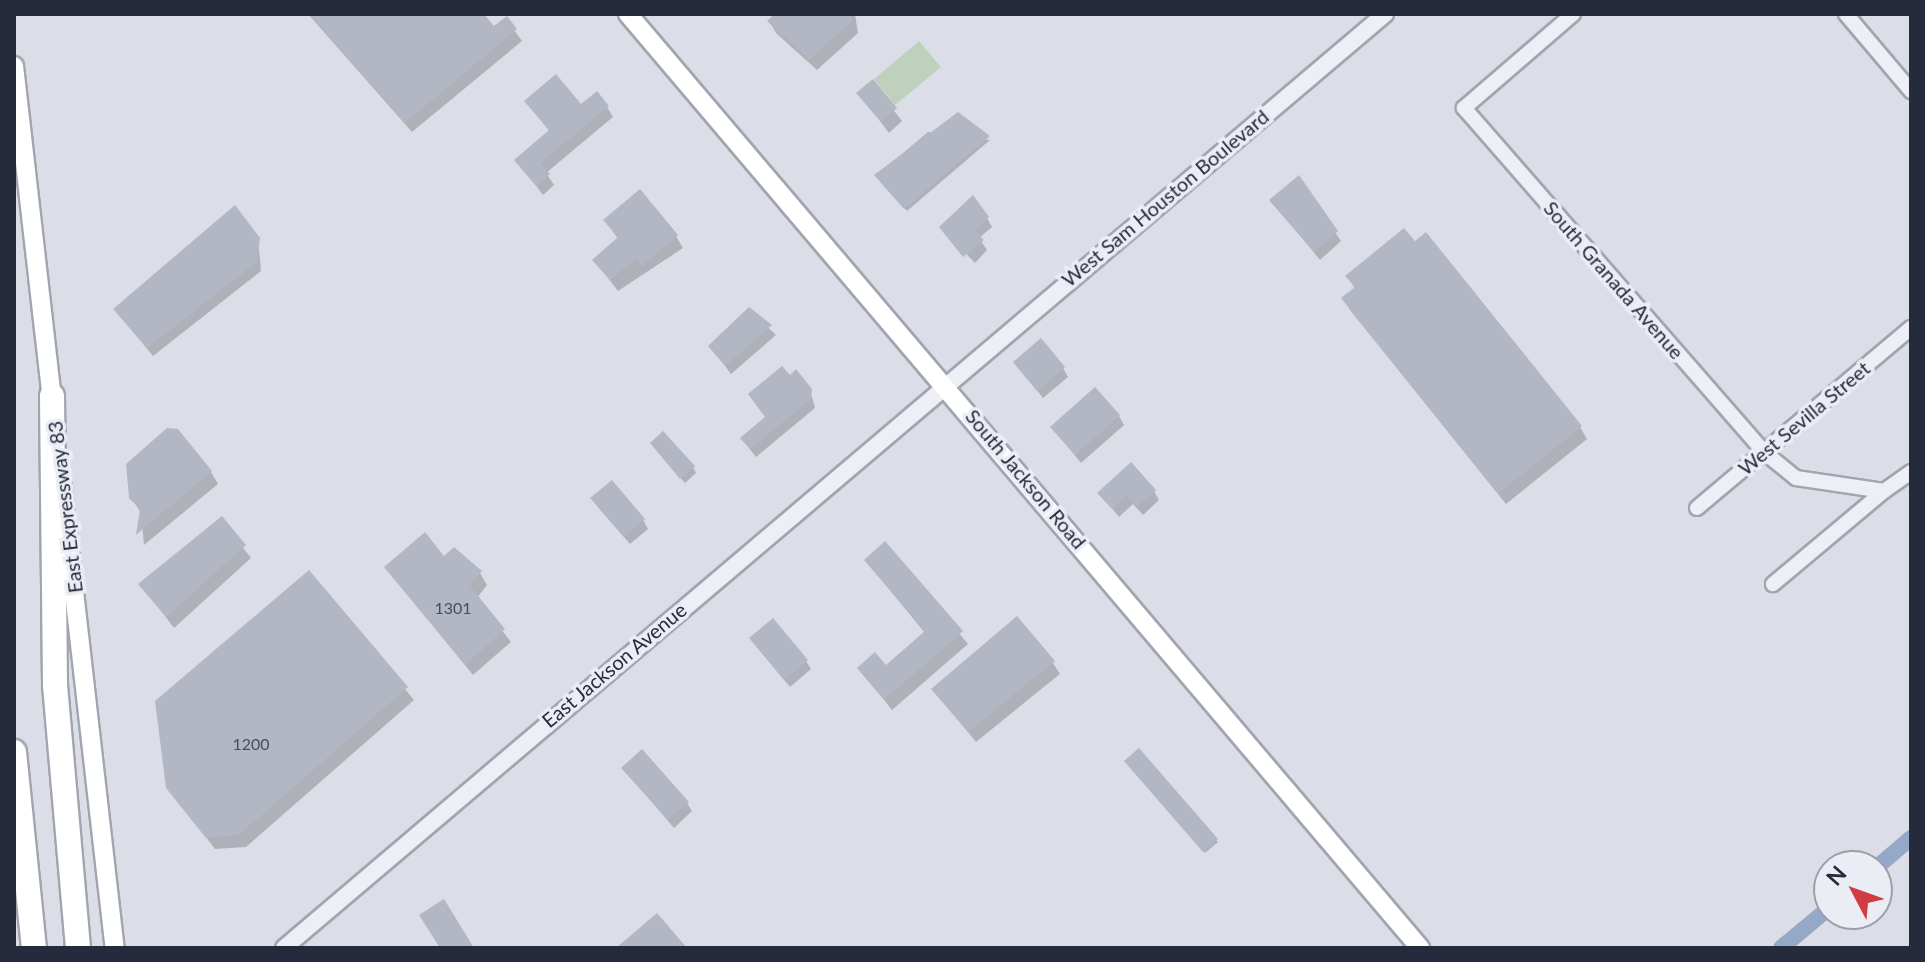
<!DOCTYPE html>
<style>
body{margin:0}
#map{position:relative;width:1925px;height:962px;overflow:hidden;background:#dbdee6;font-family:Lato,sans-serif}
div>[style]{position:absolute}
.green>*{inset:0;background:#bfd0bc}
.shadow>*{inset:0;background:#0003}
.canal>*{height:16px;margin:-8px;padding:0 8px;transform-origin:8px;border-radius:8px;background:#95a8c7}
.building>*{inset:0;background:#b2b7c3}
.roads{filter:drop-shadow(2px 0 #a1a5b0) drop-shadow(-2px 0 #a1a5b0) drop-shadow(0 2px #a1a5b0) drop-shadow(0 -2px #a1a5b0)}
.minor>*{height:14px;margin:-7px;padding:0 7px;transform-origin:7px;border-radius:7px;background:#eeeff4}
.tertiary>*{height:16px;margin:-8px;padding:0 8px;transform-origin:8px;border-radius:8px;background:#eeeff4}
.secondary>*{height:18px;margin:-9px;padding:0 9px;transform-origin:9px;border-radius:9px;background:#fff}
.motorway>*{height:24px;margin:-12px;padding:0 12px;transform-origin:12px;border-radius:12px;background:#fff}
span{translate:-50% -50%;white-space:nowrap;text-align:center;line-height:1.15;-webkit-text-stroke:7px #eaedf4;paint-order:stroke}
.number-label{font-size:16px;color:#484e5e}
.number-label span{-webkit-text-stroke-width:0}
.street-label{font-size:20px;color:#252b3c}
.frame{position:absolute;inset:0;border:16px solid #252b3c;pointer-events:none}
.north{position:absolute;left:1813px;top:850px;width:80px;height:80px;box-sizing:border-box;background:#eaedf4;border:2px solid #9b9faa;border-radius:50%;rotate:311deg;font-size:22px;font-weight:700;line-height:32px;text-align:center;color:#252b3c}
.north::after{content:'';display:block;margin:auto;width:28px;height:36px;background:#cf3c41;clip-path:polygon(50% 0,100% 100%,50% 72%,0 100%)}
</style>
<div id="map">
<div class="green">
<div style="clip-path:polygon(919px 41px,941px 67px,895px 105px,874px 79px)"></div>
</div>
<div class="shadow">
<div style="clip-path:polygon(308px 14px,481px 14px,494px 29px,506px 19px,522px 41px,412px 132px)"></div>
<div style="clip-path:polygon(777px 14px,855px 14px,858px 33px,817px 70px,776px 33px,770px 22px)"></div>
<div style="clip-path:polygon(872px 82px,902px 121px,889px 133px,859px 93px)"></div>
<div style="clip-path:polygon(527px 102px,607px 107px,613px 117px,546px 173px,554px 185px,543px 195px,517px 160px,550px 132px)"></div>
<div style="clip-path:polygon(928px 132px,990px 140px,907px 211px,876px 176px)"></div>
<div style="clip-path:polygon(1298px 178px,1341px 241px,1320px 260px,1272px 201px)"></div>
<div style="clip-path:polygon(987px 218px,992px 227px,979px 238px,987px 250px,975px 263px,941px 228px)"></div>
<div style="clip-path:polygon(606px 221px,676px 236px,683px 248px,618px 291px,594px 260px,618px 239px)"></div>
<div style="clip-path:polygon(258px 239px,261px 271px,153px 356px,115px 310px)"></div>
<div style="clip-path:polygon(1348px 276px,1580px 427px,1587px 439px,1506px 504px,1350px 310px,1343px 298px,1355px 289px)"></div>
<div style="clip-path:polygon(749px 309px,776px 335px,731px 374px,711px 347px)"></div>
<div style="clip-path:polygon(1016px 363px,1063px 368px,1068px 377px,1043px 398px)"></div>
<div style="clip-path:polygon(789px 377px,810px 390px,815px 408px,756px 457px,748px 447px)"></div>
<div style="clip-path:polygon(1119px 416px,1124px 425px,1081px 463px,1052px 427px)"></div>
<div style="clip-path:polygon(655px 448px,693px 467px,696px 473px,685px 483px)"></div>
<div style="clip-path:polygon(211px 472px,218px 484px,144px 545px,141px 513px,131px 497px)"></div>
<div style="clip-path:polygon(1154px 491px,1159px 500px,1143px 515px,1133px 504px,1119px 517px,1100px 493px)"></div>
<div style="clip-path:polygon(598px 507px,643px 520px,648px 529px,630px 544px)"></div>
<div style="clip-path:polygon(221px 519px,251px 558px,174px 628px,141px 584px)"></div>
<div style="clip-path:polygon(885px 544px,968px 644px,892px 710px,859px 668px,885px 667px,925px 633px,866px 561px)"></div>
<div style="clip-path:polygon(443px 558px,480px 573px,487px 585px,477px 598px,511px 642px,473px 675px,386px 567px)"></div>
<div style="clip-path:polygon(309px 573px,414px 700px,246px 847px,215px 849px,168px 787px)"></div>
<div style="clip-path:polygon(757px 647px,806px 661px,811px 669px,790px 687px)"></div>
<div style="clip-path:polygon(1053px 663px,1060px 674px,976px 742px,934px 690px)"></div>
<div style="clip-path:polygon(1139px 750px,1218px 842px,1205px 853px,1126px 761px)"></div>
<div style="clip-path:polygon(623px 768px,687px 803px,692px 811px,674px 828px)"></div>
</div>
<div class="canal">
<div style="left:1877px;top:867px;width:45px;rotate:-40.5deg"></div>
<div style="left:1781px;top:948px;width:62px;rotate:-39.8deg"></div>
</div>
<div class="building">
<div style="clip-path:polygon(309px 14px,484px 14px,494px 26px,507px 16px,517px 29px,405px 123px)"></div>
<div style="clip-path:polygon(774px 14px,847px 14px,853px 20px,809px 60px,767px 21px)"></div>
<div style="clip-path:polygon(556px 74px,581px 104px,597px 91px,609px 106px,540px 163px,550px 174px,536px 186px,514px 160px,549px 130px,524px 101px)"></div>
<div style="clip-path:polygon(873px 79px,897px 108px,881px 122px,856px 93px)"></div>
<div style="clip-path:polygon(958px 112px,990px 136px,904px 209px,874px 175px)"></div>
<div style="clip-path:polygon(1299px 175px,1338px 231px,1314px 252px,1269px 200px)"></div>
<div style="clip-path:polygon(640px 189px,678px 235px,642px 266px,636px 258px,610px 280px,592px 260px,618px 237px,603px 220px)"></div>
<div style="clip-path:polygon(973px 195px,989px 217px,974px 230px,984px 240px,963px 257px,939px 227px)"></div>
<div style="clip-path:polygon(235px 205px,260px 238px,257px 262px,147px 348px,113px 309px)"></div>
<div style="clip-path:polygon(1404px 228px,1415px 241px,1426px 232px,1582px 426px,1498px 494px,1341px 298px,1355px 287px,1345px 276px)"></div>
<div style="clip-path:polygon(749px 307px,772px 325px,725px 366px,708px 346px)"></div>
<div style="clip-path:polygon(1041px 338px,1065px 367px,1037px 391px,1013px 362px)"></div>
<div style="clip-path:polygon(782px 366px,790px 375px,796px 369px,812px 389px,811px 399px,750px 449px,740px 438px,765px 417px,748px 394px)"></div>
<div style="clip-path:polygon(1095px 387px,1120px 415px,1075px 455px,1050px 427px)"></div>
<div style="clip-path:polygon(167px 428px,178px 429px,212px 471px,136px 535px,140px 509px,129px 498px,126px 464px)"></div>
<div style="clip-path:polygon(663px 431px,695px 466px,680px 479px,650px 443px)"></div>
<div style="clip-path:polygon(1131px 462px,1156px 490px,1137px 507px,1127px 496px,1112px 509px,1097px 493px)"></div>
<div style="clip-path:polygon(612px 480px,645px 519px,624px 537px,590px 498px)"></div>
<div style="clip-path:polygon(222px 516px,246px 545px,166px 617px,138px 584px)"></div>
<div style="clip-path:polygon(425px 532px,444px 556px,454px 547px,482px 571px,470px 586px,505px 629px,465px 665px,384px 567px)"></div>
<div style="clip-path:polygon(885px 541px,963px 631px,884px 700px,857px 668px,875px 652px,886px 665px,925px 631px,864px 560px)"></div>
<div style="clip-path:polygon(309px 570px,408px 687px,239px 835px,206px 838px,166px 788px,155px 701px)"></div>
<div style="clip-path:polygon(1017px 616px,1055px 661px,968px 732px,931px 689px)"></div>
<div style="clip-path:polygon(773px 618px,808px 660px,784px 680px,749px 638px)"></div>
<div style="clip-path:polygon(1139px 748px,1218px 839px,1203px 852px,1124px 761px)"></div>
<div style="clip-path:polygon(642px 749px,689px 802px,668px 820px,621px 768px)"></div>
<div style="clip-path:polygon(444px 899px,474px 948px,440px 948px,419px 915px)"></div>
<div style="clip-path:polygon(657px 913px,687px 948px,616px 948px)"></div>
</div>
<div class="roads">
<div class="minor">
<div style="left:1573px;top:14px;width:144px;rotate:139.2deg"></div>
<div style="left:1464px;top:108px;width:456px;rotate:48.9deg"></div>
<div style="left:1764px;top:452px;width:41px;rotate:39.1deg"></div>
<div style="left:1796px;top:478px;width:89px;rotate:8.4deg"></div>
<div style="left:1884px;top:491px;width:145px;rotate:140deg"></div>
<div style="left:1846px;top:14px;width:101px;rotate:49.8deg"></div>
<div style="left:1884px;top:491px;width:33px;rotate:-35deg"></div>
<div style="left:1697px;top:508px;width:280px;rotate:-40.1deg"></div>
</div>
<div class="tertiary">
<div style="left:284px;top:948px;width:1444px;rotate:-40.31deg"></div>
</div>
<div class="secondary">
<div style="left:628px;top:14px;width:1225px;rotate:49.7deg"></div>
<div style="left:14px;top:66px;width:345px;rotate:83.5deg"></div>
<div style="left:62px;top:486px;width:465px;rotate:83.5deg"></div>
</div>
<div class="motorway">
<div style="left:52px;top:396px;width:289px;rotate:89.4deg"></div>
<div style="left:55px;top:685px;width:264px;rotate:85deg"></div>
<div style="left:14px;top:752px;width:197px;rotate:84.2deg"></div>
</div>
</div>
<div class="number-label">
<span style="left:453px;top:608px">1301</span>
<span style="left:251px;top:744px">1200</span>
</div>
<div class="street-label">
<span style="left:1165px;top:198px;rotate:-40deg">West Sam Houston Boulevard</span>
<span style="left:1614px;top:280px;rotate:49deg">South Granada Avenue</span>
<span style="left:1804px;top:418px;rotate:-40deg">West Sevilla Street</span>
<span style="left:1026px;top:479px;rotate:50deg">South Jackson Road</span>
<span style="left:65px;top:507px;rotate:-97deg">East Expressway 83</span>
<span style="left:614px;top:665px;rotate:-40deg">East Jackson Avenue</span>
</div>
<div class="frame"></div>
<div class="north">N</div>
</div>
